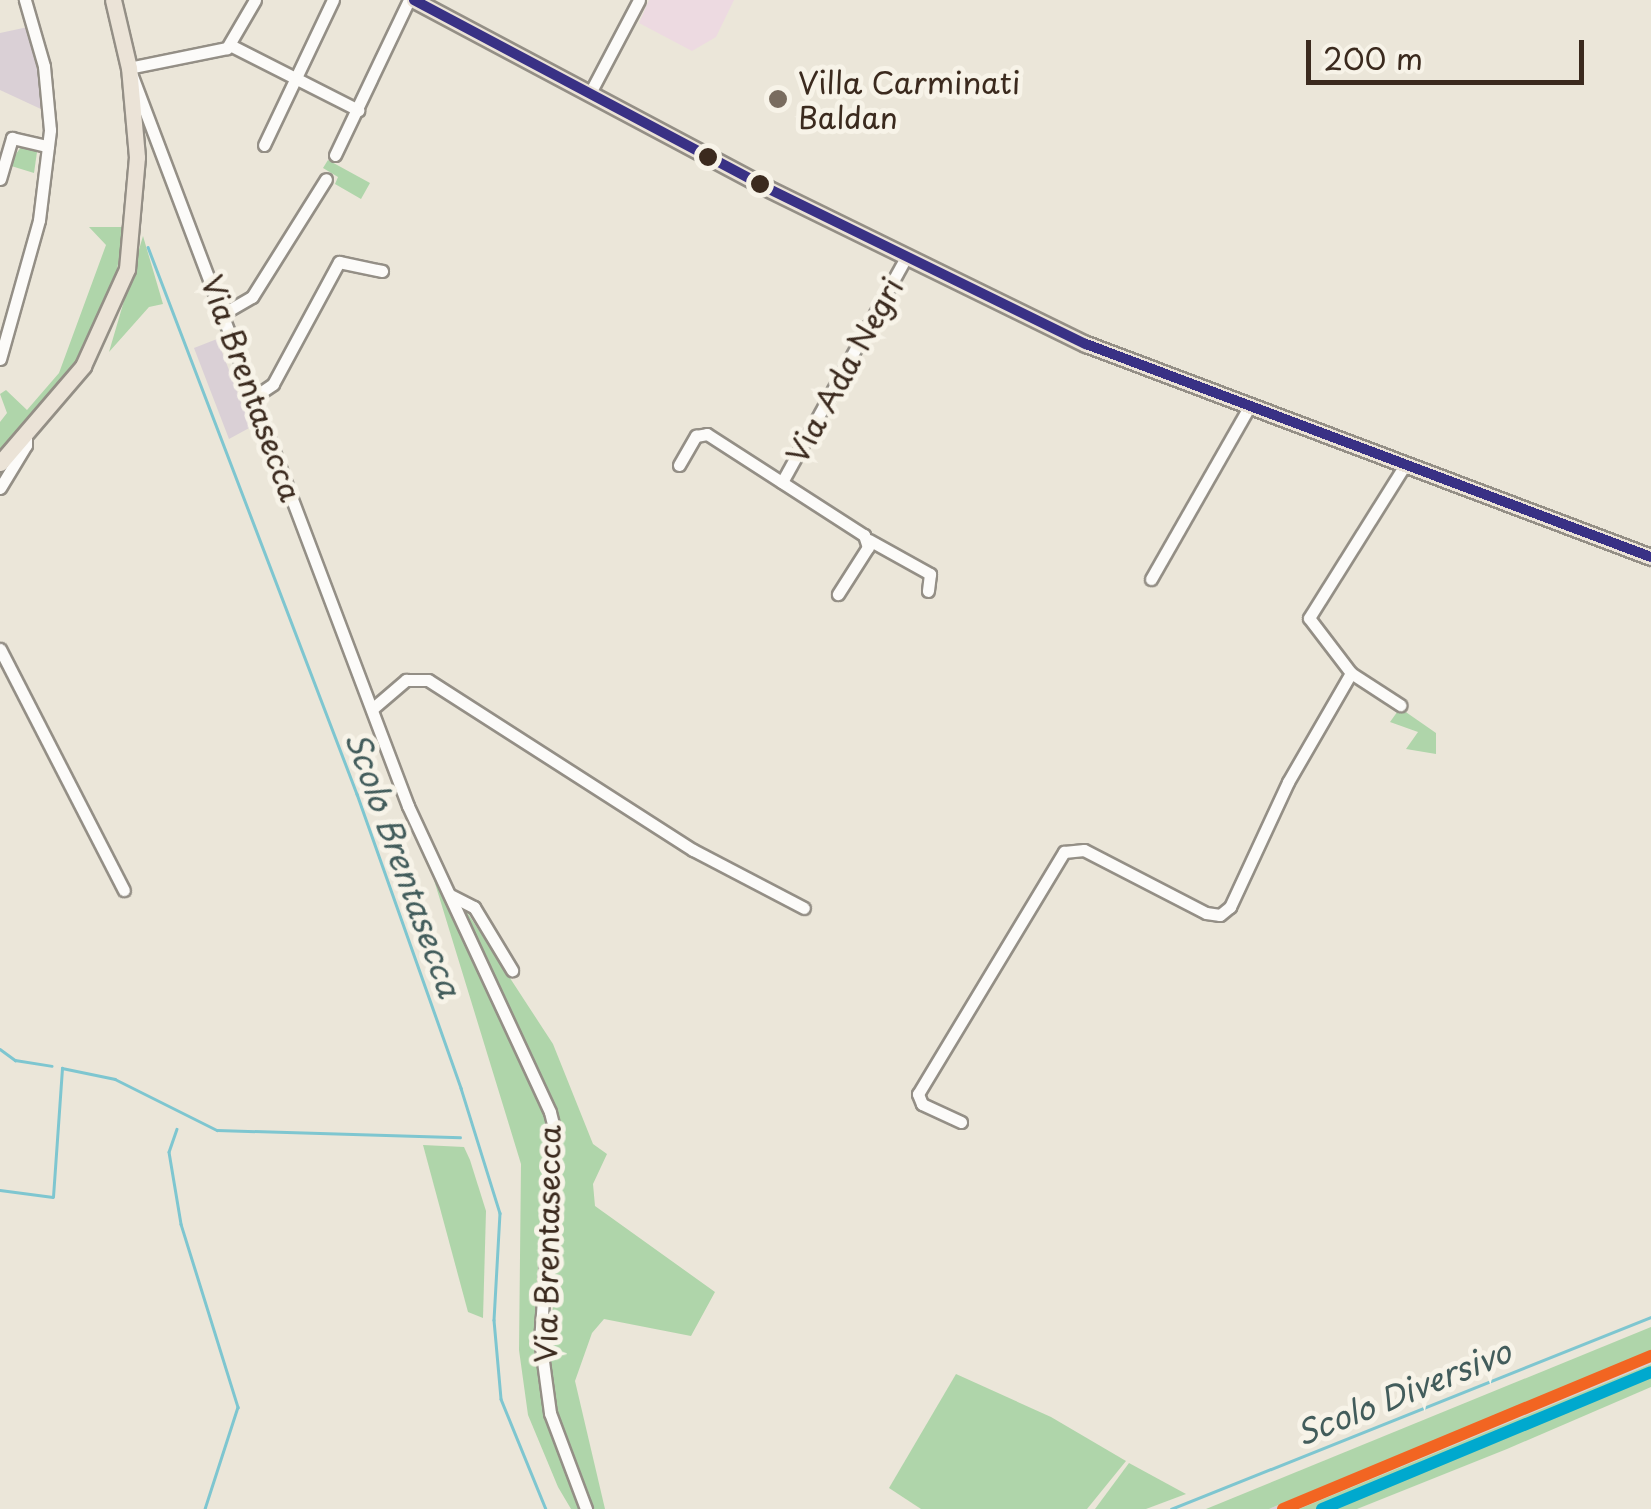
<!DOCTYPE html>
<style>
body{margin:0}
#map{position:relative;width:1651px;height:1509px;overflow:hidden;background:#ebe6d9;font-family:"Playpen Sans",sans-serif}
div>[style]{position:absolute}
.built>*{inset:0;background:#eddae1}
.industrial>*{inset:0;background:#dad0d6}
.green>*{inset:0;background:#afd5aa}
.stream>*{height:2.5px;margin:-1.25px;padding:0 1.25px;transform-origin:1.25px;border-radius:1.25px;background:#7ec6d0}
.roads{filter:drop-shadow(2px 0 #948f86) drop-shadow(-2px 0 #948f86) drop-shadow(0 2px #948f86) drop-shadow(0 -2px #948f86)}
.minor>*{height:11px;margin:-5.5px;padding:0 5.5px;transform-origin:5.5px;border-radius:5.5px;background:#fcfbf9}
.major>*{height:15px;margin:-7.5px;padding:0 7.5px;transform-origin:7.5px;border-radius:7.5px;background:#ebe3d7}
.bus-1>*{height:10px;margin:-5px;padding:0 5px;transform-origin:5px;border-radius:5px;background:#393185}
.rail-1>*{height:12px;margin:-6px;padding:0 6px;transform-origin:6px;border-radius:6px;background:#f26522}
.rail-2>*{height:12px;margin:-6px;padding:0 6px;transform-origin:6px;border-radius:6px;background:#00a9ce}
.dots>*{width:28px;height:28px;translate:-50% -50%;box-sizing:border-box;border:5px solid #f7f3e8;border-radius:50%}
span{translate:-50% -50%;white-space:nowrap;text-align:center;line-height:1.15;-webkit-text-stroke:10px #f7f3e8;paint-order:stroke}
.poi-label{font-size:30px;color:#3b2a1e}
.left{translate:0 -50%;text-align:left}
.street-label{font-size:30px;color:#3b2a1e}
.water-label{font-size:32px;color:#425c5b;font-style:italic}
.scale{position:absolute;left:1306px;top:40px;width:278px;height:45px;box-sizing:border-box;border:5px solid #3b2a1e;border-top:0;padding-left:12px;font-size:30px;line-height:35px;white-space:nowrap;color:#3b2a1e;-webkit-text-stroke:8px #f7f3e8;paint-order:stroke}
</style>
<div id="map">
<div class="built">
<div style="clip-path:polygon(649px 0,734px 0,716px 37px,692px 51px,639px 23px)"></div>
</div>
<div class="industrial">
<div style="clip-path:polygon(28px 27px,42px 82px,43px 110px,0 90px,0 33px)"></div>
<div style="clip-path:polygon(217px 339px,251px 427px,229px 439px,194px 348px)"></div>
<div style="clip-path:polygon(1651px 1351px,1651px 1364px,1299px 1509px,1269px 1509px)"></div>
</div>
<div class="green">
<div style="clip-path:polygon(21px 147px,37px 152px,34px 173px,8px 165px)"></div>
<div style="clip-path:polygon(328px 160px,370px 183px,361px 199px,335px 184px,338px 177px,323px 168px)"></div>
<div style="clip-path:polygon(89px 227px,125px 227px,111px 301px,100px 306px,102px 319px,89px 349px,0 454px,0 422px,7px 413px,0 394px,6px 390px,27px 410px,59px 373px,106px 245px)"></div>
<div style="clip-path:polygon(143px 236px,163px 304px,149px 307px,109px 352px)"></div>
<div style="clip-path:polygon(1400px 708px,1436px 733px,1436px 754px,1406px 749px,1418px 732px,1390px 722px)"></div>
<div style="clip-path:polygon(430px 867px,551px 1130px,533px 1341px,542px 1404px,580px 1509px,571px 1509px,558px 1487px,528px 1415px,519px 1350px,521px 1164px)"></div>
<div style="clip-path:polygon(461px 903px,553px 1044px,593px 1144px,607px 1154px,593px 1184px,595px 1206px,715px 1292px,691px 1336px,604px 1319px,592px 1333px,575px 1381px,605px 1509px,592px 1509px,564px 1440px,549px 1369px,562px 1158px,557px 1118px)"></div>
<div style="clip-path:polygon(423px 1145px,464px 1147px,470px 1160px,486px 1211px,483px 1318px,468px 1312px)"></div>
<div style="clip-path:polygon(1651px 1327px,1651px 1351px,1269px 1509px,1206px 1509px)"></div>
<div style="clip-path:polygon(1651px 1364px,1651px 1387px,1507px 1449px,1357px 1509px,1299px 1509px)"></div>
<div style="clip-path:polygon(956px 1374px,1051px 1417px,1126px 1461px,1087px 1509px,921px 1509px,889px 1488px)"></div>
<div style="clip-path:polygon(1129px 1463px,1186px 1494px,1146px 1509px,1095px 1509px)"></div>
</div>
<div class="stream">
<div style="left:148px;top:247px;width:586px;rotate:69.09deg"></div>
<div style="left:357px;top:794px;width:312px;rotate:70.5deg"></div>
<div style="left:461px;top:1088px;width:131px;rotate:72.7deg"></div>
<div style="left:500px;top:1213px;width:107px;rotate:93.2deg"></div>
<div style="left:494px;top:1320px;width:79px;rotate:84.9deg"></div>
<div style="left:501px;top:1399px;width:119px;rotate:67.8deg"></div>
<div style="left:0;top:1049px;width:19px;rotate:36deg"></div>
<div style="left:15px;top:1060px;width:37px;rotate:9deg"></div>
<div style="left:177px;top:1129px;width:24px;rotate:109deg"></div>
<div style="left:169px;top:1152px;width:73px;rotate:80.5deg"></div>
<div style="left:181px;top:1224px;width:192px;rotate:72.7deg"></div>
<div style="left:238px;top:1407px;width:107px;rotate:107.9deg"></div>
<div style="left:0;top:1190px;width:53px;rotate:7.5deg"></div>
<div style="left:53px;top:1197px;width:129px;rotate:-86deg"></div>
<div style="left:62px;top:1068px;width:54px;rotate:11.7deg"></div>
<div style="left:115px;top:1079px;width:114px;rotate:26.6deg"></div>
<div style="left:217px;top:1130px;width:243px;rotate:1.7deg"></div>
<div style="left:1171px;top:1509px;width:517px;rotate:-21.8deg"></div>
</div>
<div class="roads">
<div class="minor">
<div style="left:255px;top:0;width:56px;rotate:120.3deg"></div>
<div style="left:227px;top:48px;width:100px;rotate:168.5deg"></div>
<div style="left:129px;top:68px;width:789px;rotate:69.29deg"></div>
<div style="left:408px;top:806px;width:337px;rotate:65.1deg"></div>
<div style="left:550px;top:1112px;width:21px;rotate:76deg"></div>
<div style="left:555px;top:1132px;width:208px;rotate:94.1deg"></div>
<div style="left:540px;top:1339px;width:75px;rotate:82.3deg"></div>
<div style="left:550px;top:1413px;width:103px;rotate:69.4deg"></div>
<div style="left:230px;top:45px;width:144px;rotate:26.9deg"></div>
<div style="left:590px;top:93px;width:105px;rotate:-62.2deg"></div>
<div style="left:264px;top:145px;width:161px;rotate:-64.6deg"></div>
<div style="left:335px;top:155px;width:172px;rotate:-64.5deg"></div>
<div style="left:0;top:179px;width:43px;rotate:-73.7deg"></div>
<div style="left:12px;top:138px;width:37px;rotate:13deg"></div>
<div style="left:224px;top:313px;width:32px;rotate:-30deg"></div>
<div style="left:252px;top:297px;width:139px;rotate:-57.9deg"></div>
<div style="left:0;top:359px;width:144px;rotate:-74.3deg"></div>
<div style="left:39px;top:220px;width:91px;rotate:-83deg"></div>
<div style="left:50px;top:130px;width:64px;rotate:-95.4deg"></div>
<div style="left:44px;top:66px;width:69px;rotate:-106.1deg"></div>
<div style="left:254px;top:397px;width:23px;rotate:-34deg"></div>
<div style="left:273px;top:384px;width:139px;rotate:-61.6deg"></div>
<div style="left:339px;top:262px;width:44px;rotate:11.8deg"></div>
<div style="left:679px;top:465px;width:34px;rotate:-60deg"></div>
<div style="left:696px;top:436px;width:11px;rotate:-10deg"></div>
<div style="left:707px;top:434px;width:187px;rotate:32.8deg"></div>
<div style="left:864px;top:535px;width:13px;rotate:72deg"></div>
<div style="left:868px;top:547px;width:56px;rotate:122.6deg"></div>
<div style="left:782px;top:482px;width:257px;rotate:-61.1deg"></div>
<div style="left:0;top:488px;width:50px;rotate:-58.8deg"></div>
<div style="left:26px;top:445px;width:11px;rotate:-90deg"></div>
<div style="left:869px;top:540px;width:70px;rotate:29.1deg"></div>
<div style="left:930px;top:574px;width:17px;rotate:97deg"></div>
<div style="left:1151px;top:579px;width:196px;rotate:-60.3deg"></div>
<div style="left:0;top:649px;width:271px;rotate:62.8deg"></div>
<div style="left:1351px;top:673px;width:59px;rotate:33.1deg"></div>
<div style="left:372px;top:709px;width:45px;rotate:-40.5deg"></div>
<div style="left:406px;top:680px;width:22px"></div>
<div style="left:428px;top:680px;width:315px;rotate:32.7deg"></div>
<div style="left:693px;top:850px;width:125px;rotate:27.6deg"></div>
<div style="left:450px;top:895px;width:27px;rotate:27deg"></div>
<div style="left:474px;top:907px;width:74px;rotate:58.9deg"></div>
<div style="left:961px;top:1122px;width:43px;rotate:-155.2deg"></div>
<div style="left:922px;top:1104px;width:11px;rotate:-112deg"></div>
<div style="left:918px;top:1094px;width:283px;rotate:-58.9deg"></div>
<div style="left:1064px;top:852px;width:20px;rotate:-6deg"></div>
<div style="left:1084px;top:850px;width:137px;rotate:27.3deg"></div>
<div style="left:1206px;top:913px;width:14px;rotate:8deg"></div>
<div style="left:1220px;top:915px;width:13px;rotate:-39deg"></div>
<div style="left:1230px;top:907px;width:138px;rotate:-65.1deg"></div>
<div style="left:1288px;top:782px;width:126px;rotate:-60deg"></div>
<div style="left:1351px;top:673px;width:69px;rotate:-127.4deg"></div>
<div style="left:1309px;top:618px;width:177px;rotate:-57.9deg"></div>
</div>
<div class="major">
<div style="left:414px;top:0;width:400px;rotate:28deg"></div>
<div style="left:767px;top:188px;width:355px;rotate:26.1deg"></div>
<div style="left:1086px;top:344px;width:604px;rotate:20.66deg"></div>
<div style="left:0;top:463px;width:128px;rotate:-49.4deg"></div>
<div style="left:83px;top:366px;width:107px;rotate:-65.6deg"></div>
<div style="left:127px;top:269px;width:112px;rotate:-84.9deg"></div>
<div style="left:137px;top:157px;width:89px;rotate:-95.1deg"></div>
<div style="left:129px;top:68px;width:70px;rotate:-103.2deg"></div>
</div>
</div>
<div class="bus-1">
<div style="left:414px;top:0;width:400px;rotate:28deg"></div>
<div style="left:767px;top:188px;width:355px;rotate:26.1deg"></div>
<div style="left:1086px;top:344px;width:604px;rotate:20.66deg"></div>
</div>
<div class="rail-1">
<div style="left:1283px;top:1509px;width:399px;rotate:-22.6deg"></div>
</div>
<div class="rail-2">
<div style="left:1322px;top:1509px;width:356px;rotate:-22.6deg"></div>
</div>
<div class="dots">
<div style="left:778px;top:99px;background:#796c5f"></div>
<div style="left:708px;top:157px;background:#3b2a1e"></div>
<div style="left:760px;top:184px;background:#3b2a1e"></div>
</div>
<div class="poi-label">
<span class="left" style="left:798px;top:99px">Villa Carminati<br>Baldan</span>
</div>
<div class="street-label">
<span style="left:844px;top:370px;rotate:-61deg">Via Ada Negri</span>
<span style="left:252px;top:388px;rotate:70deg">Via Brentasecca</span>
<span style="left:547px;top:1244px;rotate:-89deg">Via Brentasecca</span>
</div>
<div class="water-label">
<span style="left:404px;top:864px;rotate:70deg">Scolo Brentasecca</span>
<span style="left:1403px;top:1392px;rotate:-22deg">Scolo Diversivo</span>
</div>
<div class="scale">200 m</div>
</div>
